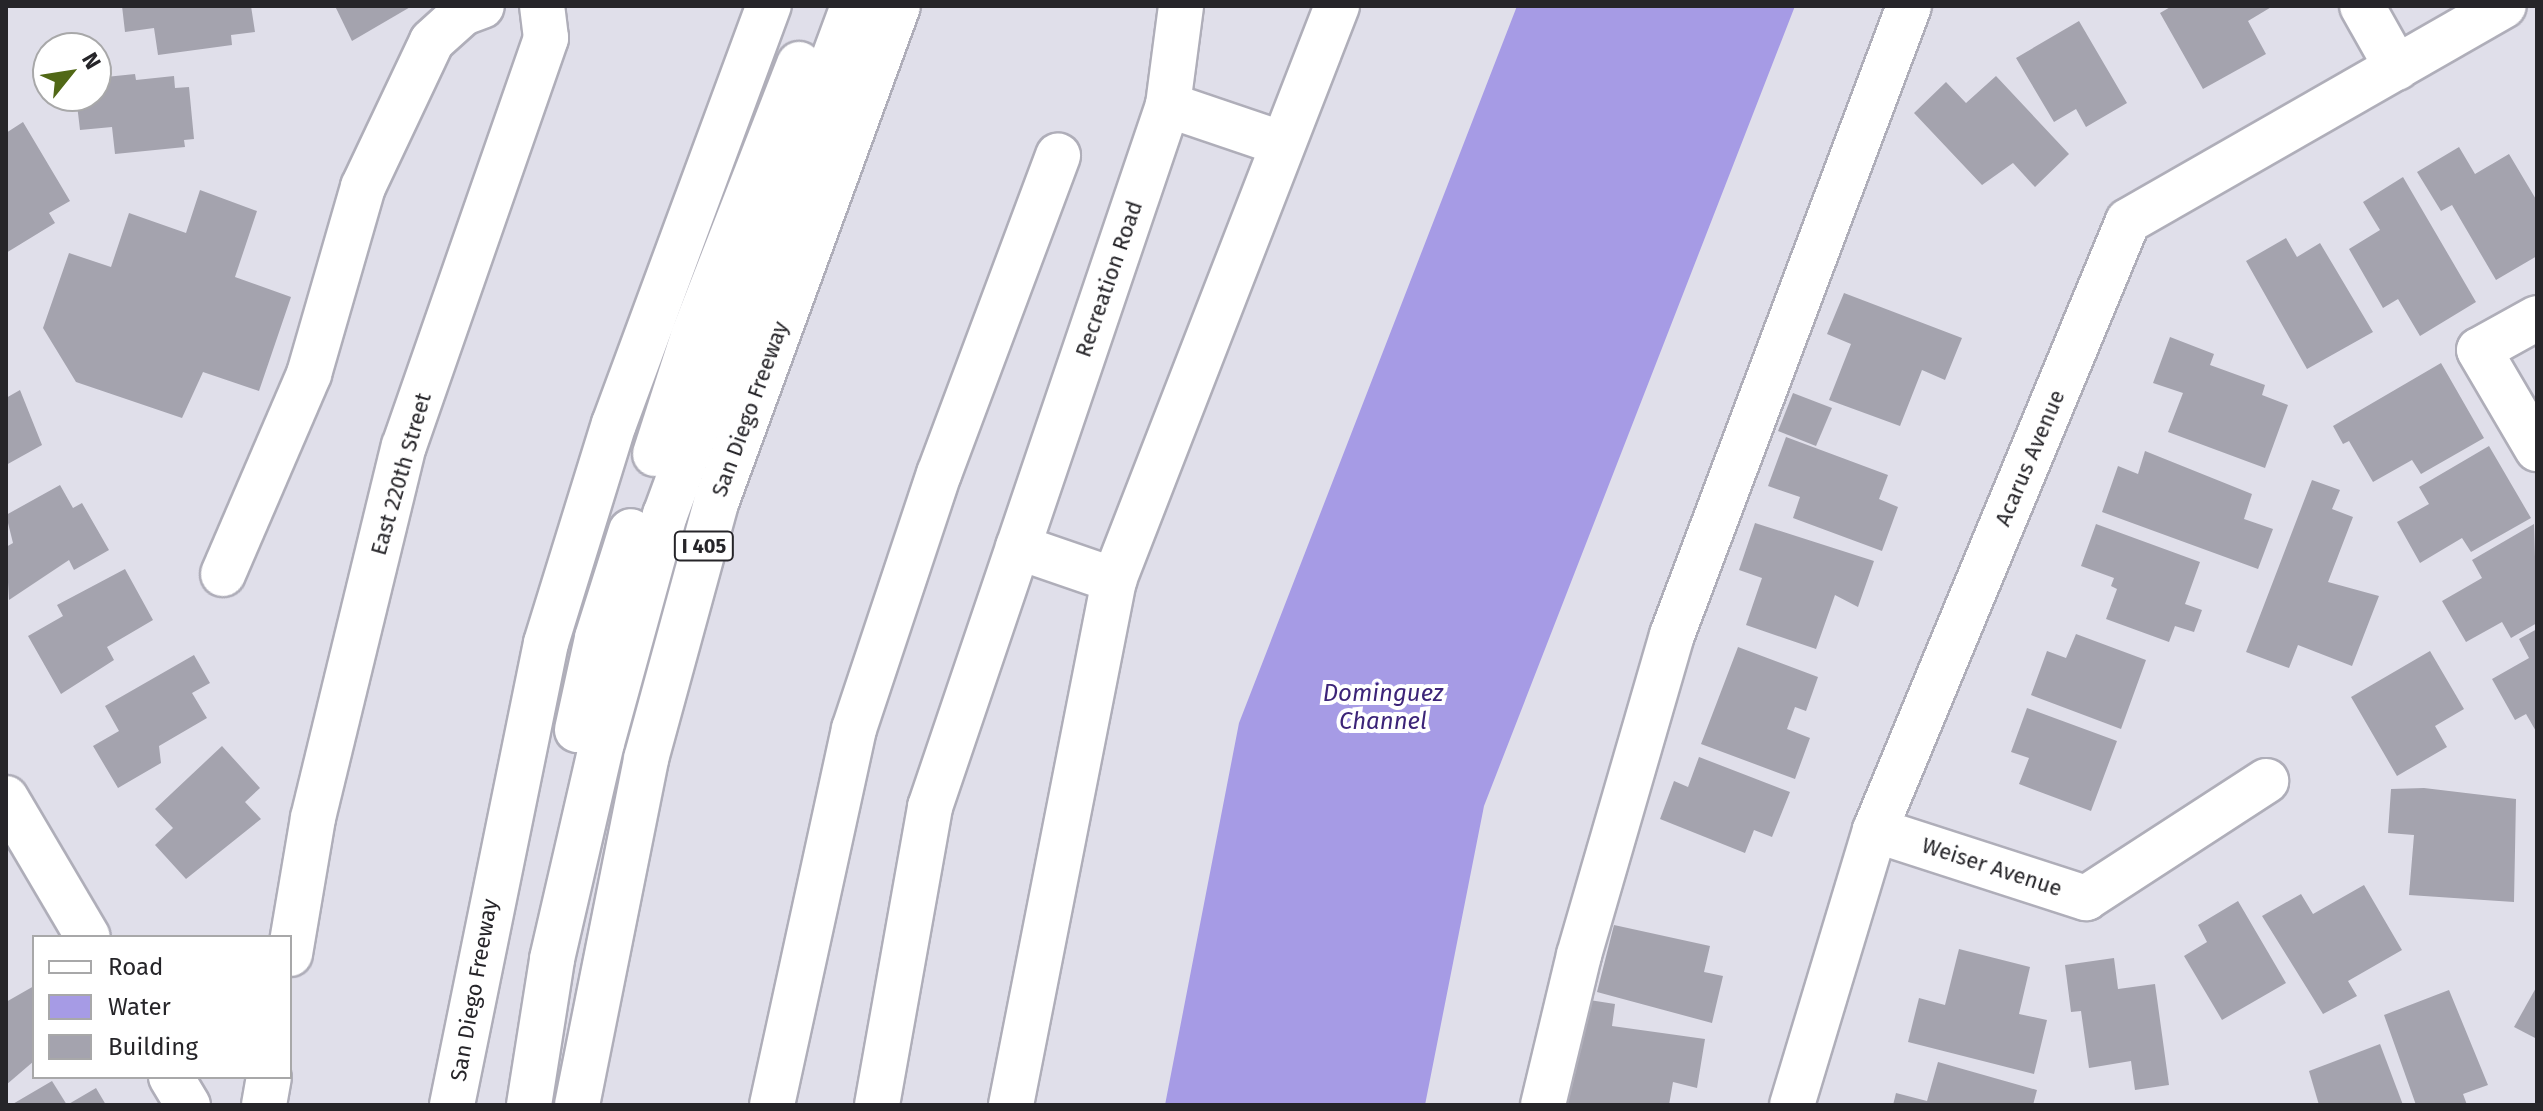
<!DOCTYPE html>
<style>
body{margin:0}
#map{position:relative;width:2543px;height:1111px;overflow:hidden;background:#e0dfea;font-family:"Fira Sans",sans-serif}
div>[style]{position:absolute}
.water>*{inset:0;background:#a69be5}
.building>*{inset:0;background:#a4a3ae}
.roads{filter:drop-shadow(2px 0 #afaeb9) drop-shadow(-2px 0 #afaeb9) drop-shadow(0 2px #afaeb9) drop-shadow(0 -2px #afaeb9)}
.minor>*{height:44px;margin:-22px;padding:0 22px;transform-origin:22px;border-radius:22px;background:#fff}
.highway>*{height:44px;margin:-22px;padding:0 22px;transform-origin:22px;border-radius:22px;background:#fff}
span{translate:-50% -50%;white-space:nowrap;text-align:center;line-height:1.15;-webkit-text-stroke:8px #fff;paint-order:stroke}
.shield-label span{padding:2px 6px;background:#fff;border:2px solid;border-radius:6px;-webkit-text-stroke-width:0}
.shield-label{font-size:20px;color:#262529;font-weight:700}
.street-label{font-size:22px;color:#262529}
.water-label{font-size:24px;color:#3c2478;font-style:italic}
.frame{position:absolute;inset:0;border:8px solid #262529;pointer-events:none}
.legend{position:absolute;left:32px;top:935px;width:260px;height:144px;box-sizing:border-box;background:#fff;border:2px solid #a8a8a9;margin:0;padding:10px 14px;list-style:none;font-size:24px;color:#262529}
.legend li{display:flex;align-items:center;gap:16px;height:40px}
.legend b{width:40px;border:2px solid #a8a8a9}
.north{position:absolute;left:32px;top:32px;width:80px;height:80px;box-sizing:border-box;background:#fff;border:2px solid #a8a8a9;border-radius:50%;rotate:60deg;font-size:22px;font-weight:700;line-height:32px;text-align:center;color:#262529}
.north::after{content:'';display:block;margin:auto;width:28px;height:36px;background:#516816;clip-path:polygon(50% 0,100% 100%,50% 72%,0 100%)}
</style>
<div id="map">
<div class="water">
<div style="clip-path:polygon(1517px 6px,1795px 6px,1484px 806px,1425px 1105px,1165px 1105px,1239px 723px)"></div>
</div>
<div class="building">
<div style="clip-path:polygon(122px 6px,251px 6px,255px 32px,231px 35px,232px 45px,158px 55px,154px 28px,125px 32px)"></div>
<div style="clip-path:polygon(335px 6px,412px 6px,352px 41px)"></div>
<div style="clip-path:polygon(2172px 6px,2273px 6px,2248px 21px,2266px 54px,2203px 89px,2160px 13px)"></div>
<div style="clip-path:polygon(2079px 21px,2127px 103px,2086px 127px,2076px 109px,2054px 122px,2016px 58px)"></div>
<div style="clip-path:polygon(135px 74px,136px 80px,174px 76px,175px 88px,189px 87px,194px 139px,184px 140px,185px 147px,115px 154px,112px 127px,80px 130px,76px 96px,96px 96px,96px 78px)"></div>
<div style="clip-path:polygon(1996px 76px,2069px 154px,2035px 187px,2013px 163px,1982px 185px,1914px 113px,1946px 82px,1966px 103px)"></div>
<div style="clip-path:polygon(23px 122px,70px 201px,49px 213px,55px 223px,6px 253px,6px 133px)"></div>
<div style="clip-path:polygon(2459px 147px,2475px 174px,2509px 154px,2537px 201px,2537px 256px,2496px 280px,2452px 205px,2441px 211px,2417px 172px)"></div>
<div style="clip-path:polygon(2403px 177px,2476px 302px,2420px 336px,2398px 299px,2383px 308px,2349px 249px,2380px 230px,2363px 202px)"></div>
<div style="clip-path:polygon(200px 190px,257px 211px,235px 277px,291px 297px,259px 391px,203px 372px,182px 418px,76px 382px,43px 328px,69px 253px,111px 267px,129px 213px,186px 233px)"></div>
<div style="clip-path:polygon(2286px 238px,2297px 257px,2320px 243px,2373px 332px,2307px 369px,2246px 261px)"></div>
<div style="clip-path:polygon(1844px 293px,1962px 338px,1945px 380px,1922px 370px,1900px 426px,1829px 400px,1851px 344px,1827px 334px)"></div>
<div style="clip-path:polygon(2170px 337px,2214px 354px,2210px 365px,2265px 385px,2262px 395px,2288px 405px,2265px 468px,2168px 432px,2183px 393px,2153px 383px)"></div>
<div style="clip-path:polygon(2441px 363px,2484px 438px,2421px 474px,2412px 460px,2373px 482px,2349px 441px,2343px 444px,2333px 426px)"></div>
<div style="clip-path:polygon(20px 390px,42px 445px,6px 465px,6px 398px)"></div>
<div style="clip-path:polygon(1793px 393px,1832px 408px,1816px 446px,1778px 431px)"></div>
<div style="clip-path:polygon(1786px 437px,1888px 475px,1879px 499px,1898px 507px,1882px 551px,1793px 518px,1800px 497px,1768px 486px)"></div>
<div style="clip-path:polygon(2489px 446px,2531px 518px,2471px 552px,2462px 538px,2420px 563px,2397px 522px,2429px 504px,2419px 487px)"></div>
<div style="clip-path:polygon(2145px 451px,2252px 494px,2244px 519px,2273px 529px,2258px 569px,2102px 512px,2118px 466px,2138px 474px)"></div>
<div style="clip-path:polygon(2312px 480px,2340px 490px,2332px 509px,2353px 517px,2328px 582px,2379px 596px,2352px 666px,2298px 645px,2289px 668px,2246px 652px)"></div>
<div style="clip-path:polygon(60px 485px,73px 508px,82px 503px,109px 550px,74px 570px,69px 560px,9px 600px,6px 547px,13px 543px,6px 515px)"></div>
<div style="clip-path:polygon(1755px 523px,1874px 561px,1858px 607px,1835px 595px,1816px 649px,1746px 625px,1762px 578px,1739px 570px)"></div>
<div style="clip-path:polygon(2096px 524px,2200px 562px,2185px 604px,2202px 610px,2194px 632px,2175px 626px,2169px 642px,2106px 619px,2117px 589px,2111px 586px,2114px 578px,2081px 566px)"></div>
<div style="clip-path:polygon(2534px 524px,2537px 623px,2511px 638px,2502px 622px,2466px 642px,2442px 601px,2482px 578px,2472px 560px)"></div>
<div style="clip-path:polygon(125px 569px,153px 620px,107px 647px,114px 660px,61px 694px,28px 636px,63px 616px,57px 605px)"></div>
<div style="clip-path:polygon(2537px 629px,2537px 733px,2526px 714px,2515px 720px,2492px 679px,2529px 658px,2519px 639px)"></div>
<div style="clip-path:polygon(2076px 634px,2146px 660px,2121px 729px,2031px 695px,2047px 651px,2066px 658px)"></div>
<div style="clip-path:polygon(1738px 647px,1818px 677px,1806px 711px,1795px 707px,1787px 729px,1810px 738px,1795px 779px,1701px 744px)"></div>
<div style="clip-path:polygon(2430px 651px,2464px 709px,2435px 726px,2447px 747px,2397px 776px,2351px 697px)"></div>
<div style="clip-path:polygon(194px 655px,210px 683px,192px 693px,207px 718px,159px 746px,161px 763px,118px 788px,93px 746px,119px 731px,105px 706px)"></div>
<div style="clip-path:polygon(2027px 708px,2117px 741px,2091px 811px,2019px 784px,2029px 758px,2011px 752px)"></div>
<div style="clip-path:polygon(222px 746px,260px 788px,245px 802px,261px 819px,186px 879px,155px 845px,173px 828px,155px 809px)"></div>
<div style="clip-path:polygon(1699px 757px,1790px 792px,1772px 837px,1754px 830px,1745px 853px,1660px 819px,1674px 781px,1688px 787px)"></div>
<div style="clip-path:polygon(2424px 788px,2516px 799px,2514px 902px,2409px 895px,2414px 835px,2388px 833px,2391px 789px)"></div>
<div style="clip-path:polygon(2364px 885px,2402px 950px,2348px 981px,2357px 996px,2323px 1014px,2262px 916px,2301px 894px,2313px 914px)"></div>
<div style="clip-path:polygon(2238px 901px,2286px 983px,2222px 1020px,2184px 956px,2207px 942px,2198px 925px)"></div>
<div style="clip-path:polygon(1614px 925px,1710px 946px,1704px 972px,1723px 976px,1712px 1023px,1597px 992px)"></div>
<div style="clip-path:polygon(1959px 949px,2030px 967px,2019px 1014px,2047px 1020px,2034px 1074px,1908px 1042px,1919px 998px,1945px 1005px)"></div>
<div style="clip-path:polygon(2114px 958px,2118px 989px,2155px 984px,2169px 1085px,2135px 1090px,2131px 1061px,2089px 1068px,2081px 1011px,2071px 1012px,2065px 965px)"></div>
<div style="clip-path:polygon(34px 986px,34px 1061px,6px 1085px,6px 1002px)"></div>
<div style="clip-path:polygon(2537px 986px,2537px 1039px,2514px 1027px)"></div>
<div style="clip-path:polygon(2449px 990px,2488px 1085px,2463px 1094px,2467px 1105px,2416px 1105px,2384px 1015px)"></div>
<div style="clip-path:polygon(1583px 999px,1615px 1004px,1612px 1026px,1705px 1039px,1697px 1088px,1673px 1082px,1669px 1105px,1565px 1105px)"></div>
<div style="clip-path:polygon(2380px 1044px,2403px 1105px,2319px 1105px,2309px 1071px)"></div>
<div style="clip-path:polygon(1938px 1062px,2037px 1090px,2033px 1105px,1893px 1105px,1896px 1093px,1927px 1101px)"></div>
<div style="clip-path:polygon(52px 1081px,67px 1105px,96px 1088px,106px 1105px,11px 1105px)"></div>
</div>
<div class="roads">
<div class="minor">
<div style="left:2362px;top:6px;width:71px;rotate:60.6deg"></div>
<div style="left:1168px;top:105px;width:121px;rotate:18.7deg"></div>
<div style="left:2537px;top:318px;width:66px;rotate:151.1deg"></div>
<div style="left:2479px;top:350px;width:115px;rotate:59.6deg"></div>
<div style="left:1018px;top:547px;width:102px;rotate:19deg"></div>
<div style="left:223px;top:574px;width:218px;rotate:-66.7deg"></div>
<div style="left:309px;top:374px;width:195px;rotate:-73.9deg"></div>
<div style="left:363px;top:187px;width:161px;rotate:-64.7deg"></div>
<div style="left:432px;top:41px;width:42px;rotate:-42.1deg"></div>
<div style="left:463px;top:13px;width:20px;rotate:-20deg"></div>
<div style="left:6px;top:798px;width:161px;rotate:59.5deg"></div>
<div style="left:1875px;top:830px;width:222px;rotate:17.9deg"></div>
<div style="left:2086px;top:898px;width:215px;rotate:-33deg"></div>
<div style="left:290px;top:954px;width:138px;rotate:-80.4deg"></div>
<div style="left:313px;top:818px;width:383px;rotate:-76.3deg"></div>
<div style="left:404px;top:446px;width:432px;rotate:-70.8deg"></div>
<div style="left:546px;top:38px;width:32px;rotate:-97deg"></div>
<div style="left:171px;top:1077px;width:33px;rotate:59deg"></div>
<div style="left:264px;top:1105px;width:28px;rotate:-80deg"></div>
<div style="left:772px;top:1105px;width:385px;rotate:-77.7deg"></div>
<div style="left:854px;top:729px;width:269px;rotate:-71.6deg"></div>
<div style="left:939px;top:474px;width:340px;rotate:-69.5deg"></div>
<div style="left:877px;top:1105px;width:303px;rotate:-79.9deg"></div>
<div style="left:930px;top:807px;width:741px;rotate:-71.27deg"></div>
<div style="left:1168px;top:105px;width:100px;rotate:-82.5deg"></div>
<div style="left:1011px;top:1105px;width:535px;rotate:-78.9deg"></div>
<div style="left:1114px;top:580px;width:616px;rotate:-68.77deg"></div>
<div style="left:1543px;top:1105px;width:154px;rotate:-76.5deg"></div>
<div style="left:1579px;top:955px;width:333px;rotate:-73.8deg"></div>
<div style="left:1672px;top:635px;width:672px;rotate:-69.35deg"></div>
<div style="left:1792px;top:1105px;width:287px;rotate:-73.2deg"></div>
<div style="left:1875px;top:830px;width:659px;rotate:-67.44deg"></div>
<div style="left:2128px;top:221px;width:433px;rotate:-29.8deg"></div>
</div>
<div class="highway">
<div style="left:655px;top:454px;width:124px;rotate:-72.1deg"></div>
<div style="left:693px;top:336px;width:292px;rotate:-68.7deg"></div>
<div style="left:577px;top:730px;width:94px;rotate:-77.7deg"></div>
<div style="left:597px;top:638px;width:112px;rotate:-72.4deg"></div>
<div style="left:452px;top:1105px;width:471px;rotate:-78.5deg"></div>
<div style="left:546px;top:643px;width:229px;rotate:-72.8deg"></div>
<div style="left:614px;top:424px;width:446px;rotate:-69.7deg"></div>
<div style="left:529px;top:1105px;width:148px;rotate:-81deg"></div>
<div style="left:552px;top:959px;width:222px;rotate:-77deg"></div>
<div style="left:602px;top:743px;width:237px;rotate:-74.6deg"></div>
<div style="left:665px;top:515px;width:543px;rotate:-69.73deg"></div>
<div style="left:577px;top:1105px;width:353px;rotate:-78.7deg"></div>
<div style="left:646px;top:759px;width:265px;rotate:-74.7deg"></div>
<div style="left:716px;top:503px;width:529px;rotate:-69.89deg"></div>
</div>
</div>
<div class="shield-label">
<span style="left:704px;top:546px">I 405</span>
</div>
<div class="street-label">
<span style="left:1109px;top:279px;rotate:-71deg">Recreation Road</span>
<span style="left:750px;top:409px;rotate:-70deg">San Diego Freeway</span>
<span style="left:2030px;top:458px;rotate:-67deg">Acarus Avenue</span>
<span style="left:401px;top:474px;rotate:-74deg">East 220th Street</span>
<span style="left:1992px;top:867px;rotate:18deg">Weiser Avenue</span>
<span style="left:474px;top:990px;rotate:-80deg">San Diego Freeway</span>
</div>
<div class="water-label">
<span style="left:1383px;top:708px">Dominguez<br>Channel</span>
</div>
<div class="frame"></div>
<ul class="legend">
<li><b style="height:10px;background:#fff"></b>Road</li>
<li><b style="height:22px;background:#a69be5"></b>Water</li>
<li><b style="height:22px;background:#a4a3ae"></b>Building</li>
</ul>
<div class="north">N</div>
</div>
